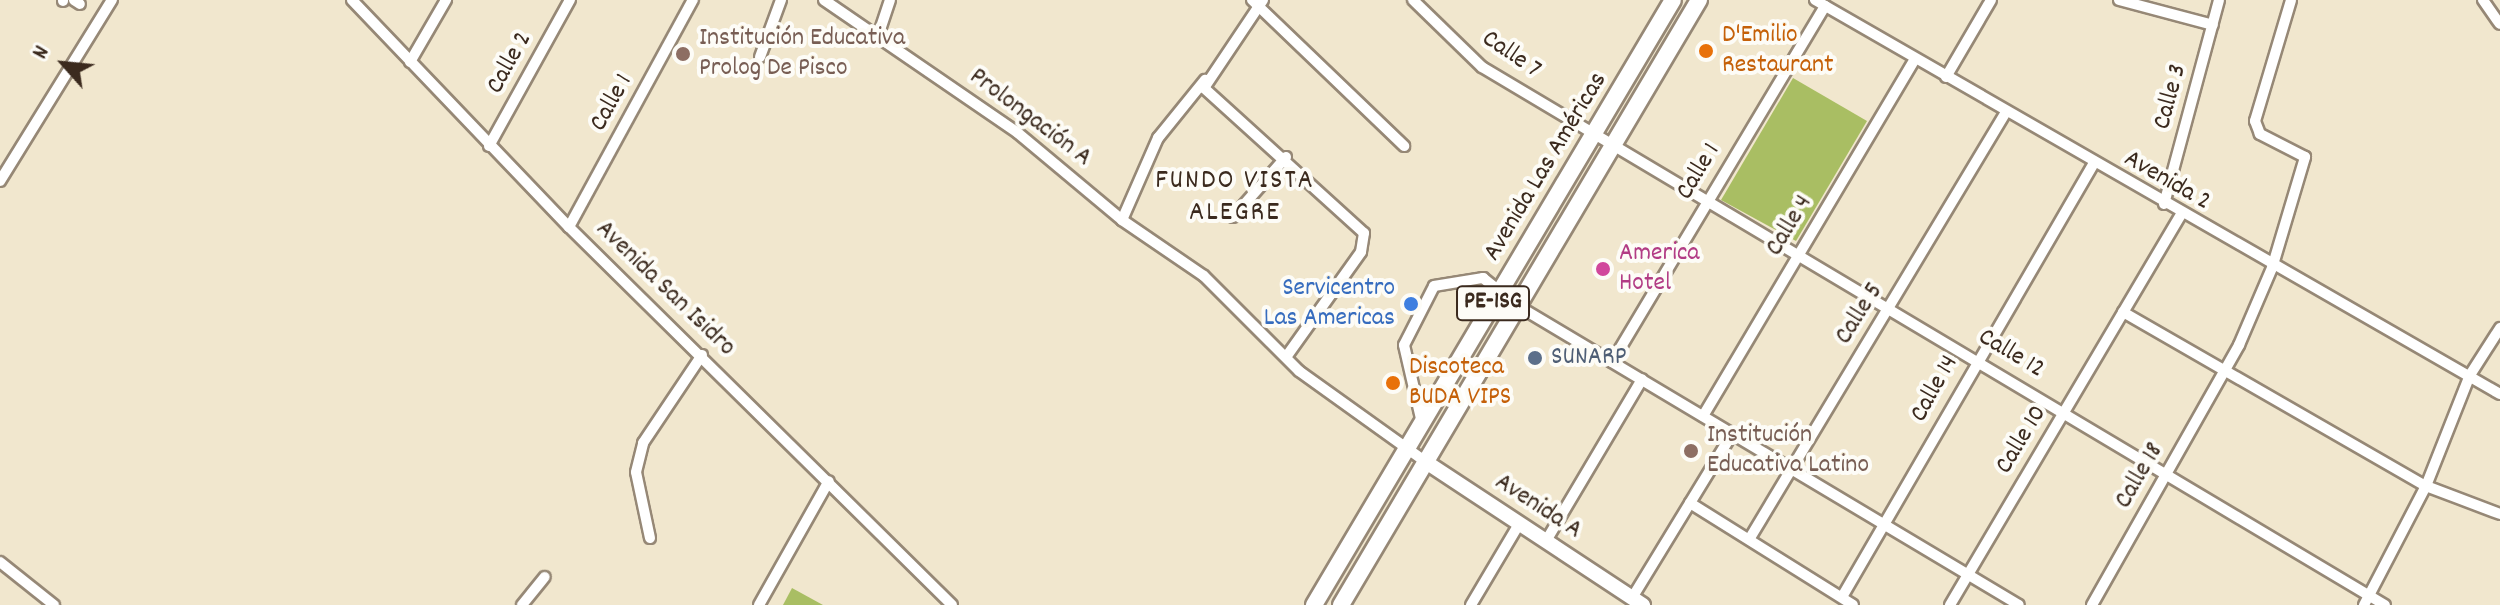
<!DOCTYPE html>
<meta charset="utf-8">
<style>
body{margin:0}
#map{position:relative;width:2500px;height:605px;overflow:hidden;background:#f1e7ce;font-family:Dekko,sans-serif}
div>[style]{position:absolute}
.green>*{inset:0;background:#a9be63}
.roads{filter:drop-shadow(2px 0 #968876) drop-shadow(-2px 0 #968876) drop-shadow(0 2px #968876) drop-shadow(0 -2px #968876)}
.street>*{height:10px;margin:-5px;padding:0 5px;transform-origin:5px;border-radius:5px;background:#fff}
.secondary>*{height:14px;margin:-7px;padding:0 7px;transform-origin:7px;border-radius:7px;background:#fff}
.primary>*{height:16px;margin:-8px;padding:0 8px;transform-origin:8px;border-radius:8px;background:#fff}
.dots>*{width:22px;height:22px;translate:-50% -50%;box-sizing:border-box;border:4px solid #fdfcf7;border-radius:50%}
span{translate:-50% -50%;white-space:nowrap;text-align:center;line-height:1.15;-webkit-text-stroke:8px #fdfcf7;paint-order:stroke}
.shield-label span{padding:2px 6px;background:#fdfcf7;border:2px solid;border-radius:6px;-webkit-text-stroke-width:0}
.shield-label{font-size:24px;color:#3b2a1e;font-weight:700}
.food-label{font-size:26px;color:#c56008}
.left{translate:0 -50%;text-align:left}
.education-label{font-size:26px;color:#785e54}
.street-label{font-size:26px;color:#3b2a1e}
.hotel-label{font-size:26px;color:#b23c85}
.shop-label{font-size:26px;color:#366cbe}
.right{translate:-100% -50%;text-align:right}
.service-label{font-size:26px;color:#4e5e75}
.neighbourhood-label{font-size:28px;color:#3b2a1e;letter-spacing:2px}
.north{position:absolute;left:24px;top:24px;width:80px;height:80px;-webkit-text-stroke:6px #fdfcf7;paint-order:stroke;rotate:297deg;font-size:22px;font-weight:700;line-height:32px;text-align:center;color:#3b2a1e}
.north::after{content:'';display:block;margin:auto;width:28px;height:36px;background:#3b2a1e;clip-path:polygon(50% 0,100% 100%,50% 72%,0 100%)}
</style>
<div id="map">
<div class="green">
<div style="clip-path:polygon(1793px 78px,1867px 121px,1796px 241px,1721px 200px)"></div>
<div style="clip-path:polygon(792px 588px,823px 605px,783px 605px)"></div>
</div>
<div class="roads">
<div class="street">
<div style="left:74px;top:0;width:7px;rotate:34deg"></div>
<div style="left:352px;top:0;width:314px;rotate:46.3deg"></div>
<div style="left:569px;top:227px;width:538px;rotate:44.62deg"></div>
<div style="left:824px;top:0;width:235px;rotate:34.4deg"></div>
<div style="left:1018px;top:133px;width:136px;rotate:39.9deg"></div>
<div style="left:1122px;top:220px;width:99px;rotate:34.3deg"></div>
<div style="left:1204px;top:276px;width:134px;rotate:45deg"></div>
<div style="left:1299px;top:371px;width:156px;rotate:35.6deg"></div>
<div style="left:1252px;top:0;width:211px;rotate:43.8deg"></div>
<div style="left:1263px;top:0;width:106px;rotate:123.8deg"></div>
<div style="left:1204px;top:88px;width:216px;rotate:42.2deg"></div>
<div style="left:1364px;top:233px;width:19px;rotate:99deg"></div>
<div style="left:1361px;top:252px;width:129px;rotate:125.5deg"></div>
<div style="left:1413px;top:0;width:96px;rotate:44.2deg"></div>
<div style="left:1482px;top:67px;width:1051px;rotate:30.79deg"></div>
<div style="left:1815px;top:0;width:790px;rotate:29.91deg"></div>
<div style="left:2119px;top:0;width:97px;rotate:14.9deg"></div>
<div style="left:2483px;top:0;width:29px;rotate:55deg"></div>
<div style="left:63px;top:1px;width:1px;rotate:-90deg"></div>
<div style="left:877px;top:39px;width:41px;rotate:-71.6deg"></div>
<div style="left:760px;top:57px;width:61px;rotate:-69.8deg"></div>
<div style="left:410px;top:62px;width:72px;rotate:-59.9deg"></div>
<div style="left:1946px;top:77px;width:89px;rotate:-59.7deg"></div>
<div style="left:489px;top:146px;width:167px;rotate:-61deg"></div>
<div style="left:0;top:181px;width:213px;rotate:-58.3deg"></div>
<div style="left:2164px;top:204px;width:211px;rotate:-74.9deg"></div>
<div style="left:1233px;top:217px;width:80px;rotate:-48.5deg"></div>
<div style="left:1122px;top:220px;width:90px;rotate:-66.3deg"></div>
<div style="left:1158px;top:138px;width:75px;rotate:-51deg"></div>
<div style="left:569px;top:227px;width:259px;rotate:-61.4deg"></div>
<div style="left:2123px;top:312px;width:349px;rotate:29.9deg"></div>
<div style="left:2426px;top:486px;width:79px;rotate:20.7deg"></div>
<div style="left:1612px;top:362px;width:415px;rotate:-59.1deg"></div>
<div style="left:1703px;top:416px;width:415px;rotate:-59.3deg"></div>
<div style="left:1422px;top:423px;width:80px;rotate:-103deg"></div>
<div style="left:1404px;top:345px;width:66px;rotate:-63deg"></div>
<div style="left:1434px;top:286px;width:50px;rotate:-9.3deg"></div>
<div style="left:1483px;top:278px;width:45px;rotate:38.7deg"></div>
<div style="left:1518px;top:306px;width:583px;rotate:30.83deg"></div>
<div style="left:1690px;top:503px;width:192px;rotate:32deg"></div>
<div style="left:650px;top:538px;width:67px;rotate:-102deg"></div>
<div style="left:636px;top:472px;width:30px;rotate:-76deg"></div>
<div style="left:643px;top:443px;width:106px;rotate:-56.2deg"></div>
<div style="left:1750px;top:538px;width:497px;rotate:-59deg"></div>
<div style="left:1546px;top:541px;width:188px;rotate:-59.3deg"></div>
<div style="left:0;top:562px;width:69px;rotate:38.5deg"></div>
<div style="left:1842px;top:597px;width:502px;rotate:-59.86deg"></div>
<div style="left:1632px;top:598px;width:192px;rotate:-58.6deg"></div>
<div style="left:522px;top:605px;width:36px;rotate:-51deg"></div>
<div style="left:759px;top:605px;width:142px;rotate:-60.6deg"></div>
<div style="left:1471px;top:605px;width:94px;rotate:-59.3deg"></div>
<div style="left:1950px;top:605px;width:453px;rotate:-59.4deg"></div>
<div style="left:2092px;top:605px;width:299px;rotate:-60.5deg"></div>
<div style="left:2239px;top:345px;width:84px;rotate:-66.8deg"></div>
<div style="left:2272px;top:268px;width:116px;rotate:-73.4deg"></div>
<div style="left:2305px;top:157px;width:51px;rotate:-152.9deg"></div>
<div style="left:2260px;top:134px;width:14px;rotate:-111deg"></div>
<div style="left:2255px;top:121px;width:126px;rotate:-73.4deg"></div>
<div style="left:2364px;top:605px;width:134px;rotate:-62.5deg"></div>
<div style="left:2426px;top:486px;width:119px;rotate:-68.4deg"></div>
<div style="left:2470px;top:375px;width:56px;rotate:-57.4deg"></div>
</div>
<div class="secondary">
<div style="left:1426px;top:462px;width:260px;rotate:33.4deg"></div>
</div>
<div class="primary">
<div style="left:1314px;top:605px;width:703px;rotate:-59.32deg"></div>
<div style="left:1341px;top:605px;width:703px;rotate:-59.39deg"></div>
</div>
</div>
<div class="dots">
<div style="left:1706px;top:51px;background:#e8710a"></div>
<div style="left:683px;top:54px;background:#8d6e63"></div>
<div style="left:1603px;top:269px;background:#d1479c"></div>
<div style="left:1411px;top:304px;background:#3f7fe0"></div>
<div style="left:1535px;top:358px;background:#5c6f8a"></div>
<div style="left:1393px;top:383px;background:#e8710a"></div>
<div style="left:1691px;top:451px;background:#8d6e63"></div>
</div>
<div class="shield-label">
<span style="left:1493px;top:303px">PE-1SG</span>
</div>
<div class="food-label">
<span class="left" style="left:1722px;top:51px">D'Emilio<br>Restaurant</span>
<span class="left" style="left:1409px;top:383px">Discoteca<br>BUDA VIPS</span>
</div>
<div class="education-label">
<span class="left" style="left:699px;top:54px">Institución Educativa<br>Prolog De Pisco</span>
<span class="left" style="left:1707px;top:451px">Institución<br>Educativa Latino</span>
</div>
<div class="street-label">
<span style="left:1511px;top:55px;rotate:34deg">Calle 7</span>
<span style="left:510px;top:63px;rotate:-61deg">Calle 2</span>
<span style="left:2171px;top:97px;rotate:-75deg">Calle 3</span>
<span style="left:612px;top:103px;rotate:-61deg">Calle 1</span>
<span style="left:1030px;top:118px;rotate:37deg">Prolongación A</span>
<span style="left:1546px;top:167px;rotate:-59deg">Avenida Las Américas</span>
<span style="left:1699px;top:172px;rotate:-59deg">Calle 1</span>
<span style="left:2167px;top:181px;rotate:30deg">Avenida 2</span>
<span style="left:1790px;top:226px;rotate:-59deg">Calle 4</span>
<span style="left:665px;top:289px;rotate:44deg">Avenida San Isidro</span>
<span style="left:1860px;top:314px;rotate:-58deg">Calle 5</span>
<span style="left:2011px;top:354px;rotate:31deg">Calle 12</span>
<span style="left:1935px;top:389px;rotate:-61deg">Calle 14</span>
<span style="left:2022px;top:440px;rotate:-59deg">Calle 10</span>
<span style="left:2140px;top:476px;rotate:-60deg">Calle 18</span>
<span style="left:1538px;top:507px;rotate:33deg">Avenida A</span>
</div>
<div class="hotel-label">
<span class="left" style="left:1619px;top:269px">America<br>Hotel</span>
</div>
<div class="shop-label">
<span class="right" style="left:1395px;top:304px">Servicentro<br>Las Americas</span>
</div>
<div class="service-label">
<span class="left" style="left:1551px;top:358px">SUNARP</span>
</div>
<div class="neighbourhood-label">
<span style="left:1235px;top:198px">FUNDO VISTA<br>ALEGRE</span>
</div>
<div class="north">N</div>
</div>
